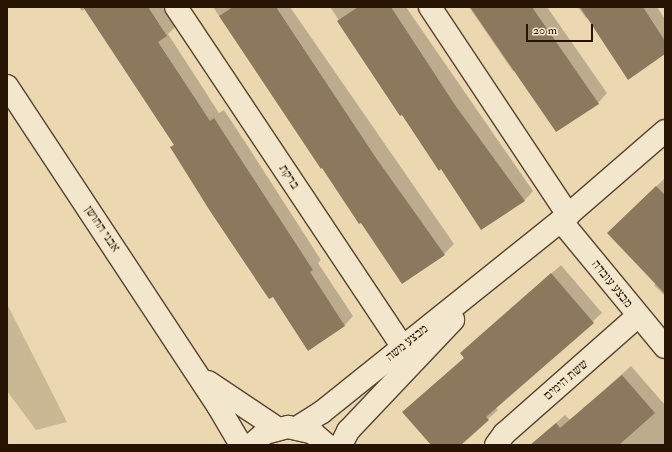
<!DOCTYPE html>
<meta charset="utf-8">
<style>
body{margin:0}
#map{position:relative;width:672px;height:452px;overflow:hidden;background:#ebd8b1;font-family:"IM FELL Double Pica","Frank Ruhl Libre",serif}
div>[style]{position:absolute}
.green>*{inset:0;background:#cab793}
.shadow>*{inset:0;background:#0003}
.building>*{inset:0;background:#8c795d}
.roads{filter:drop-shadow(1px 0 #57442e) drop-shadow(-1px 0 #57442e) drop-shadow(0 1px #57442e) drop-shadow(0 -1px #57442e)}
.street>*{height:22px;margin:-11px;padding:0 11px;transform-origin:11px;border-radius:11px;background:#f2e6cc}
.secondary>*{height:22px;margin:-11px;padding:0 11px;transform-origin:11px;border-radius:11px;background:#f2e6cc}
span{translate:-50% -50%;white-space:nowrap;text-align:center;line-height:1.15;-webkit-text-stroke:4px #f2e6cc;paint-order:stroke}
.street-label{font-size:13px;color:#261302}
.frame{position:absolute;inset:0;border:8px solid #261302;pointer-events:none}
.scale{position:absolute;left:526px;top:24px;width:67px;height:18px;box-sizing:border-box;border:2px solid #261302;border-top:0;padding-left:5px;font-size:12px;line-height:14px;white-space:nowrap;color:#261302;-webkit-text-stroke:3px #f2e6cc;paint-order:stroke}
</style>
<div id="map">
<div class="green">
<div style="clip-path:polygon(7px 304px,67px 422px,36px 430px,7px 391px)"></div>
</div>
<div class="shadow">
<div style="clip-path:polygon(79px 7px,163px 7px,176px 26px,168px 34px,219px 113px,224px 110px,247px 145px,321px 260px,318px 263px,353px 316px,344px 326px,175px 144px,85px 9px,82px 11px)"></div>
<div style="clip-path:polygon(213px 7px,290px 7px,454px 244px,444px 254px,402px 282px)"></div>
<div style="clip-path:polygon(330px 7px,406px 7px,533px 191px,524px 201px,441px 168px,439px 169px)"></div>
<div style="clip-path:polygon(469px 7px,547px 7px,607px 93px,598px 103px,515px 70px,513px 71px)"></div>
<div style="clip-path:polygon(578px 7px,657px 7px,665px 19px,665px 53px,586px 18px)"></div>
<div style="clip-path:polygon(665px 178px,665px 296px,654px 285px,656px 283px,617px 224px)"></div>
<div style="clip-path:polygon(561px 265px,602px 313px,496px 408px,498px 410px,459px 445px,432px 445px,403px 412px,465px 357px,471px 344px)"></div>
<div style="clip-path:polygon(631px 366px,665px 405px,665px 445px,531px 445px,565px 415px,570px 420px)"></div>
</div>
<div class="building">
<div style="clip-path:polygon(83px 7px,148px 7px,167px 36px,158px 42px,210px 121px,214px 118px,238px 155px,313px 270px,310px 272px,345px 326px,308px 351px,273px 297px,269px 299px,210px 211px,170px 147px,174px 145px)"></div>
<div style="clip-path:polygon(233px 7px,276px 7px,376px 158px,445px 255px,402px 284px,361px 223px,359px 224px,322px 168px,321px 169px,219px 16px)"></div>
<div style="clip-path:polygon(358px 7px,391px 7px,455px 105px,525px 201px,481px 230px,441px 169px,439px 171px,402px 115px,400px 116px,337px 21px)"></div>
<div style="clip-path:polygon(470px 7px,532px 7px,599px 104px,556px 132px)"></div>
<div style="clip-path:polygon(580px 7px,643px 7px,665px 41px,665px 54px,628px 80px)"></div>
<div style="clip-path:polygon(656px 186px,665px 195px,665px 294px,607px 233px)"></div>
<div style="clip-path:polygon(551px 273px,594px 323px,486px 417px,489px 420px,461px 445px,431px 445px,402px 412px,464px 358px,460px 353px)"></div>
<div style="clip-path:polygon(622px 375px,655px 413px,619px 445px,530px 445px,556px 423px,560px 428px)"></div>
</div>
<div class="roads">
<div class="street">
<div style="left:176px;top:7px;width:407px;rotate:56.3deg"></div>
<div style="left:430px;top:7px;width:250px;rotate:56.4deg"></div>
<div style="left:561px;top:221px;width:163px;rotate:50.5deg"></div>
<div style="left:496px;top:445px;width:14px;rotate:-54deg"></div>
<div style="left:504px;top:434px;width:179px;rotate:-41.4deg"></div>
</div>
<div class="secondary">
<div style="left:7px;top:86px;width:383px;rotate:56.6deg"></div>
<div style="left:218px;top:406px;width:45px;rotate:59.5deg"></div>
<div style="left:208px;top:382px;width:83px;rotate:33.7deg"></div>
<div style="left:298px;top:427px;width:28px;rotate:-32deg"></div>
<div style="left:322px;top:412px;width:315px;rotate:-38.7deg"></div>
<div style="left:568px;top:215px;width:128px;rotate:-40.9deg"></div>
<div style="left:251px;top:445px;width:18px;rotate:-41deg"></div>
<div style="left:265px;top:433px;width:24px;rotate:-15deg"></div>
<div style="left:288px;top:427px;width:26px;rotate:13deg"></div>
<div style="left:313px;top:433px;width:18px;rotate:41deg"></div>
<div style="left:341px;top:445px;width:16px;rotate:-63deg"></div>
<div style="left:348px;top:431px;width:153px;rotate:-46.6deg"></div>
</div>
</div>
<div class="street-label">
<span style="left:289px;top:177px;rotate:57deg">ברקת</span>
<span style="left:102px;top:229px;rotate:56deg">אבני החושן</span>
<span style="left:612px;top:284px;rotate:51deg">מבצע עובדה</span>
<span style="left:407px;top:343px;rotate:-39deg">מבצע משה</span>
<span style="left:566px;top:380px;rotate:-41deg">ששת הימים</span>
</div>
<div class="frame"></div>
<div class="scale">20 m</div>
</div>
